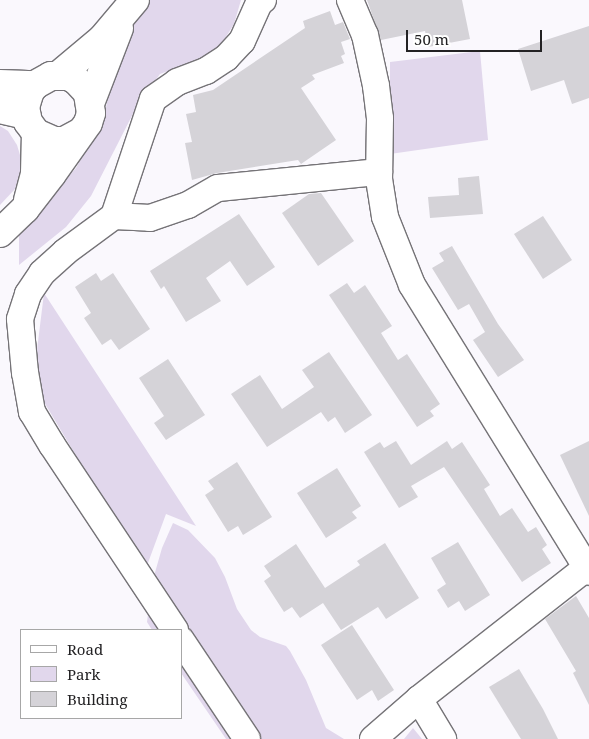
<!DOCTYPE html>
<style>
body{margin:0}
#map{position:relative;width:589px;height:739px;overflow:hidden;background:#faf8fd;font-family:"Noto Serif",serif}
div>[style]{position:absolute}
.green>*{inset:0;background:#e1d7ec}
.building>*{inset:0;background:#d5d3d8}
.roads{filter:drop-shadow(1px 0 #757377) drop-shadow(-1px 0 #757377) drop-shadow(0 1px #757377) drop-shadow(0 -1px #757377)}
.minor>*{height:26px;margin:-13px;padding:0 13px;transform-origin:13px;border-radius:13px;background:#fff}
.major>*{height:28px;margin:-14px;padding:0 14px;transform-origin:14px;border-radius:14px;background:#fff}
span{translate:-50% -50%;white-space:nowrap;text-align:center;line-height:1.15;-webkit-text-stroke:5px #fff;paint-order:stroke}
.legend{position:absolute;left:20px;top:629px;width:162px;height:90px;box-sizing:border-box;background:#fff;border:1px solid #a7a7a7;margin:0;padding:6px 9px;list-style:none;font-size:15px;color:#232224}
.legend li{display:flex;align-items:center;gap:10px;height:25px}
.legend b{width:25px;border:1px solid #a7a7a7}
.scale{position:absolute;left:406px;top:30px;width:136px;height:22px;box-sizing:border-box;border:2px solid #232224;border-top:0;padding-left:6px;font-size:15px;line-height:18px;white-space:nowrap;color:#232224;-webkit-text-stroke:4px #fff;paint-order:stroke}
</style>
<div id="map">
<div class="green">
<div style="clip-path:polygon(150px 0,241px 0,234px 24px,219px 48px,200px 59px,160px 74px,138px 104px,91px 196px,66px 227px,19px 265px,19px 233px,76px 168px,105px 114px,110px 84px,124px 38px)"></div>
<div style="clip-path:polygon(480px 51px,488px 140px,390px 154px,390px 62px)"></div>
<div style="clip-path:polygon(0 126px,8px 131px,17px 145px,23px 165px,15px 189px,0 205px)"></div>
<div style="clip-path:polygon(44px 293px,196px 526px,166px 514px,145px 571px,41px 397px,37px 350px)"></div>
<div style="clip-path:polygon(173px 523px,188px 530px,215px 558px,225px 577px,237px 609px,251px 630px,260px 637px,286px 646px,290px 651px,306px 680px,326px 728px,344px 739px,226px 739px,181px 673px,181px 630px,152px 630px,147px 622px,152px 583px,162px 548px)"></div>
<div style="clip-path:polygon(413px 728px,422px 739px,404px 739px)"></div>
</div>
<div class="building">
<div style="clip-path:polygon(367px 0,462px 0,470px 39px,428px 47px,425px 31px,381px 40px)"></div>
<div style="clip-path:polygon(330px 11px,335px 25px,343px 22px,350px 39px,341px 42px,345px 54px,341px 56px,344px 63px,312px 75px,315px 79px,301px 88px,336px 140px,301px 164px,298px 160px,217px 173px,192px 180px,185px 143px,192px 142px,186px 114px,196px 112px,193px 95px,213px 90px,305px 28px,303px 21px)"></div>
<div style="clip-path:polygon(589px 26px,589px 98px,572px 104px,564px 80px,531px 91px,518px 49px)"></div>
<div style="clip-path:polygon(479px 176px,483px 214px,430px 218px,428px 197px,459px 195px,458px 178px)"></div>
<div style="clip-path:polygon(321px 193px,354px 241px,318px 266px,282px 213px,309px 194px)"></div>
<div style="clip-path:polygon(239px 214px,275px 267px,247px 286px,230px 261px,206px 278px,221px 301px,186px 322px,164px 286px,161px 289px,150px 271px)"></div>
<div style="clip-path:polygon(543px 216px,572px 260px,543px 279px,514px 234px)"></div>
<div style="clip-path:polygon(452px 246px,498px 324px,524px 360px,498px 377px,473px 340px,485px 332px,469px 304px,458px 310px,432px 268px,444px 261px,439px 253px)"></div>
<div style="clip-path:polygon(96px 273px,101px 281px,113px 273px,150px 329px,119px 350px,111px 339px,102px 345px,84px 318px,91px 313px,75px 287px)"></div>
<div style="clip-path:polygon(347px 283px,354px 293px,365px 285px,392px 326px,381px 333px,398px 360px,407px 354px,440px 404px,430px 411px,434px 416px,417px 427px,329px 295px)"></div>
<div style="clip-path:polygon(329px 352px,372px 415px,345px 433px,335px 417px,328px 422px,321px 412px,267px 447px,231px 394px,260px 375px,282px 409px,314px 387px,302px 370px)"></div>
<div style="clip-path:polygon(168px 359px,205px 415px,166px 440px,154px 423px,164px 416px,139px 378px)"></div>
<div style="clip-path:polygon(396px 441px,411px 465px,447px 441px,452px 449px,462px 442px,490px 485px,484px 489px,500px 516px,512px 508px,528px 532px,536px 527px,547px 545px,542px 549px,551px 563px,522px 582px,444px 467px,411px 486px,418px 497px,399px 508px,364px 452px,380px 442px,384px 448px)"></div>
<div style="clip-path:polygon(589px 441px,589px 516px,560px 455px)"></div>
<div style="clip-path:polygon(237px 462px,272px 517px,243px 535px,238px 526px,228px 532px,205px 495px,214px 489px,208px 481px)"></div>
<div style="clip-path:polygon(337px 468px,361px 506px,352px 512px,357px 518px,326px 538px,297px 493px)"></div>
<div style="clip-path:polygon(458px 542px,490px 595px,465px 611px,459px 601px,448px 608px,437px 590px,446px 584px,431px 558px)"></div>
<div style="clip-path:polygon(385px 543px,419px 598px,386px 619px,378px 607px,341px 630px,323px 603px,300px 618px,292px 607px,284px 612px,264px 581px,271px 576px,264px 566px,296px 544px,325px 588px,360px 565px,357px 561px)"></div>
<div style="clip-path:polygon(576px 596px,589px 618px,589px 705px,573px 673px,576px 671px,545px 619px)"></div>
<div style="clip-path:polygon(352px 625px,394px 690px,378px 701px,372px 690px,357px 700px,321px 645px)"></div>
<div style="clip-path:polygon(519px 669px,543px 709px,558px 739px,521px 739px,489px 687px)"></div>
</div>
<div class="roads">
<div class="minor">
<div style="left:350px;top:0;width:38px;rotate:67deg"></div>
<div style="left:365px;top:35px;width:52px;rotate:77.8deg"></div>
<div style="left:376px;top:86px;width:32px;rotate:83deg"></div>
<div style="left:380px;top:118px;width:61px;rotate:90.9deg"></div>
<div style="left:379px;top:179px;width:38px;rotate:81deg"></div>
<div style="left:385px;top:217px;width:73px;rotate:68.3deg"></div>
<div style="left:412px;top:285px;width:337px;rotate:58.3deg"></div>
<div style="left:114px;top:216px;width:36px;rotate:3deg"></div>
<div style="left:150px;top:218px;width:40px;rotate:-18.9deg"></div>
<div style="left:188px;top:205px;width:34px;rotate:-30deg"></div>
<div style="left:218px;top:188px;width:162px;rotate:-5.7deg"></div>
<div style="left:175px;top:630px;width:222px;rotate:-123.6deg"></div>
<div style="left:52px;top:445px;width:39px;rotate:-121deg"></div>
<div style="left:32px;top:412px;width:40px;rotate:-100deg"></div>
<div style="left:25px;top:373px;width:54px;rotate:-95.3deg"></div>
<div style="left:20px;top:319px;width:26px;rotate:-72deg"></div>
<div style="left:28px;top:294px;width:25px;rotate:-56deg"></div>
<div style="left:42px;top:273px;width:31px;rotate:-42deg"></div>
<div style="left:65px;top:252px;width:61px;rotate:-36.3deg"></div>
<div style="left:114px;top:216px;width:123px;rotate:-71.6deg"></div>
<div style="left:153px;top:99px;width:29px;rotate:-35deg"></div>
<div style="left:177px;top:82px;width:31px;rotate:-21deg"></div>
<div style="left:206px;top:71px;width:24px;rotate:-33deg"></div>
<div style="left:226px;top:58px;width:23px;rotate:-47deg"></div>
<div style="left:242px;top:41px;width:42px;rotate:-65.9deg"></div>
<div style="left:259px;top:3px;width:5px;rotate:-37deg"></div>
<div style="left:181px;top:640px;width:119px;rotate:56.3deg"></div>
<div style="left:419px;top:699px;width:47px;rotate:59deg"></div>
<div style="left:373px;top:739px;width:61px;rotate:-41deg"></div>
<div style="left:419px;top:699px;width:212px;rotate:-38.1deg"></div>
</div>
<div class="major">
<div style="left:59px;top:75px;width:56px;rotate:-39.9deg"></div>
<div style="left:102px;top:39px;width:51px;rotate:-49.8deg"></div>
<div style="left:0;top:84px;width:35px;rotate:2deg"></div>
<div style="left:91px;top:101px;width:78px;rotate:-69deg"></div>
<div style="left:0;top:109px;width:27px;rotate:13deg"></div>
<div style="left:28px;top:200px;width:28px;rotate:-75deg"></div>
<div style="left:35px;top:173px;width:40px;rotate:-88.6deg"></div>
<div style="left:0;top:233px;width:35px;rotate:-44deg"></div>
<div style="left:25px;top:209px;width:44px;rotate:-52.4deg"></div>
<div style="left:52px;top:174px;width:62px;rotate:-54.8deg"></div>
<div style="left:88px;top:123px;width:10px;rotate:-73deg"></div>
<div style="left:91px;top:113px;width:20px;rotate:-99deg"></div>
<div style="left:88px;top:93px;width:18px;rotate:-133deg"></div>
<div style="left:76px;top:80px;width:9px;rotate:-153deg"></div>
<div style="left:68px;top:76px;width:17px;rotate:180deg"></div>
<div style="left:51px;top:76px;width:18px;rotate:151deg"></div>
<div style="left:35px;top:85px;width:8px;rotate:130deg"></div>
<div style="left:30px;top:91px;width:17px;rotate:107deg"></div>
<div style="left:25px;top:107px;width:15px;rotate:79deg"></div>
<div style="left:28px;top:122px;width:14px;rotate:54deg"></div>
<div style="left:36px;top:133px;width:20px;rotate:24deg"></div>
<div style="left:54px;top:141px;width:10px"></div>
<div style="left:64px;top:141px;width:19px;rotate:-28deg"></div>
</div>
</div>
<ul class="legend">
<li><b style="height:6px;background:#fff"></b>Road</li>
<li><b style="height:14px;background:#e1d7ec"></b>Park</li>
<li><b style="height:14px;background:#d5d3d8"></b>Building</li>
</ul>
<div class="scale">50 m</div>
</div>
